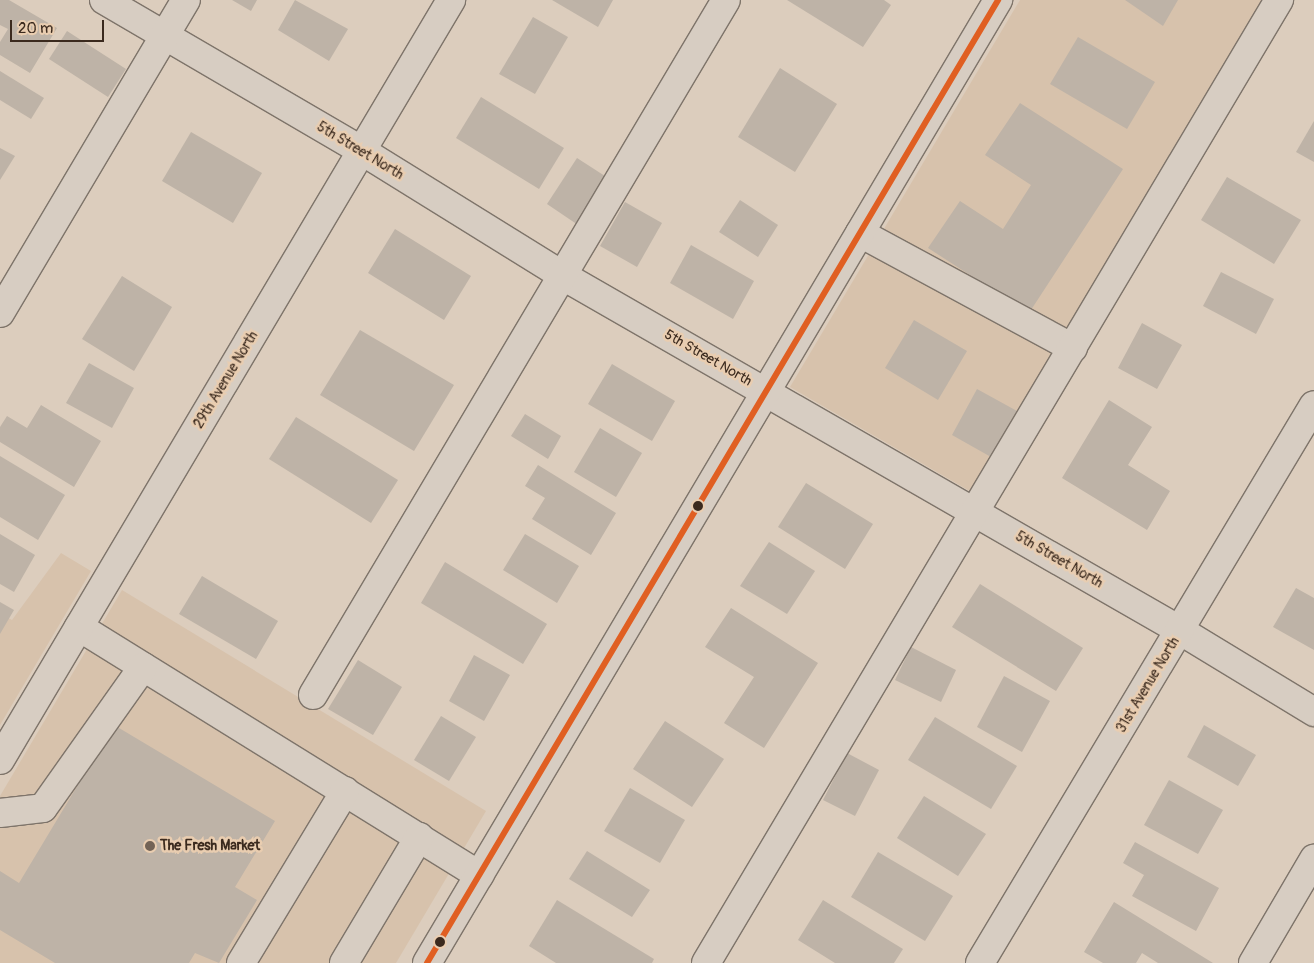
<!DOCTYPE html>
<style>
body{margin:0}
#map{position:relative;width:1314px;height:963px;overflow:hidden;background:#dccdbd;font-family:Pangolin,sans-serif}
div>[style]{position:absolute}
.built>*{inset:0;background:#d7c2ac}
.building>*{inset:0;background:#beb3a7}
.roads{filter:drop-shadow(1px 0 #7e746a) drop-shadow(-1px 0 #7e746a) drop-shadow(0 1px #7e746a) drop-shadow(0 -1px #7e746a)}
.minor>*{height:28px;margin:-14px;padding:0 14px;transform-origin:14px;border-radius:14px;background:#d7cdc2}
.bus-1>*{height:6px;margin:-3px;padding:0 3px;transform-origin:3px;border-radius:3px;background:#e05f22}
.dots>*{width:14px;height:14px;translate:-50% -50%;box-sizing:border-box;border:2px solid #e9cdb0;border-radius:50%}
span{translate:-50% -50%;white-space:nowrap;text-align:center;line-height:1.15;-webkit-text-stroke:5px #e9cdb0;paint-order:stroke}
.street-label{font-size:14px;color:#3b2a1e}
.poi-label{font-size:14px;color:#3b2a1e;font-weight:700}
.left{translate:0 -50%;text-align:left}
.scale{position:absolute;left:10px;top:20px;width:94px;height:22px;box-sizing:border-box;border:2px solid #3b2a1e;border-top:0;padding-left:6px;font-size:15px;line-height:18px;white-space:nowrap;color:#3b2a1e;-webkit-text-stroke:4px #e9cdb0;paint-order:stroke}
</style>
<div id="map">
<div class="built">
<div style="clip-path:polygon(1020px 0,1271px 0,987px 501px,790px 387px)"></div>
<div style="clip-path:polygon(61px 553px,91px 571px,0 725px,0 613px,12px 620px)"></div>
<div style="clip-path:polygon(122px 590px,486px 811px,396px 963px,0 963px,0 796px)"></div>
</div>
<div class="building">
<div style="clip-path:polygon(0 0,9px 0,57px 28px,30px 73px,0 55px,0 42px,8px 29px,0 25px)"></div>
<div style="clip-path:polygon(232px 0,257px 0,251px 11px)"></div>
<div style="clip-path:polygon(295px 0,348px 29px,329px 61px,278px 30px)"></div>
<div style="clip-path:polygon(552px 0,613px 0,598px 27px)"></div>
<div style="clip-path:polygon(787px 0,884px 0,891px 5px,863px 47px)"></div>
<div style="clip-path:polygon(1125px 0,1178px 0,1163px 26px)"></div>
<div style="clip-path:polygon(533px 17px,568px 37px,535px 94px,499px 74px)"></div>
<div style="clip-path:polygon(67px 31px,126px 69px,108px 97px,49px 59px)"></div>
<div style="clip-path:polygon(1078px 37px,1155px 82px,1127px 129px,1050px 84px)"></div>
<div style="clip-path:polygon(780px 68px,837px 104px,795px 172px,738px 137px)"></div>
<div style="clip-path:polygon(0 71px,44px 98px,31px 119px,0 100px)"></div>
<div style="clip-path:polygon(481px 97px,564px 148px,539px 189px,456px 138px)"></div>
<div style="clip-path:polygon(1020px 103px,1123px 169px,1029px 313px,928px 248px,960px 201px,1003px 229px,1031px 185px,985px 155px)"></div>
<div style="clip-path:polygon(1314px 121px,1314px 162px,1296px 152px)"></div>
<div style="clip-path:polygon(191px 132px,262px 173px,233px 223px,162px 181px)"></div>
<div style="clip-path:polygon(0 148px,15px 156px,0 180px)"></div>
<div style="clip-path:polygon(577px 158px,608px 178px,578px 225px,547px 204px)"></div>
<div style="clip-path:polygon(1227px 177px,1301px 220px,1274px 264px,1201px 220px)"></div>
<div style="clip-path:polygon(740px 200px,778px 225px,758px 257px,719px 232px)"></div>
<div style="clip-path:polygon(625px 202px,662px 223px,637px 267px,600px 246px)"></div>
<div style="clip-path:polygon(395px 229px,471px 276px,444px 320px,368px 273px)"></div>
<div style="clip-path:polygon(691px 245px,754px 281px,733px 319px,670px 283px)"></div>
<div style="clip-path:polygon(1221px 272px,1274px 299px,1256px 334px,1203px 306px)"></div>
<div style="clip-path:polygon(122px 276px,172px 307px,134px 371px,82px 339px)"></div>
<div style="clip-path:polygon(914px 320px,967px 351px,938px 400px,885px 368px)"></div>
<div style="clip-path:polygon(1142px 323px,1182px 345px,1157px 389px,1118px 368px)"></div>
<div style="clip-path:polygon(360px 330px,454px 385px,414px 451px,320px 395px)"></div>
<div style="clip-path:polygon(89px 363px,134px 388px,112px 428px,66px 403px)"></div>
<div style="clip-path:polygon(612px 364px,675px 401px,652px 441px,588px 404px)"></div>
<div style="clip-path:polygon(977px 389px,1017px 411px,991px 457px,952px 435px)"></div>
<div style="clip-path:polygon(1109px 400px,1152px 427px,1128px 465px,1170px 491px,1147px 530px,1062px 478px)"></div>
<div style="clip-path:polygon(41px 405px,101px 441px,74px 487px,0 442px,0 427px,7px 416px,27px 428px)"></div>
<div style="clip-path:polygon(525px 414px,561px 436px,548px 459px,511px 436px)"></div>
<div style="clip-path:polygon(296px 417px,398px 480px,371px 523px,269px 459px)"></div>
<div style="clip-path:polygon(600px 428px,642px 453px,616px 497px,574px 472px)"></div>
<div style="clip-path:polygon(0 456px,65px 495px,38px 540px,0 517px)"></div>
<div style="clip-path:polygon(538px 465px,616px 513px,591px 555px,532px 519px,545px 498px,525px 486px)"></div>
<div style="clip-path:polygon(806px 483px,873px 524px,845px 569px,778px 527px)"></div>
<div style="clip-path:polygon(0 534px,35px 555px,14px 592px,0 584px)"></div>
<div style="clip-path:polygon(525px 534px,579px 566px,557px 603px,503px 570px)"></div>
<div style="clip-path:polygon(769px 542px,815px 571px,787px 614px,740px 586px)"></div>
<div style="clip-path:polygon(445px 562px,547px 624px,523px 664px,421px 603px)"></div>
<div style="clip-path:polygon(202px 576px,278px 621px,256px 659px,179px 614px)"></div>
<div style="clip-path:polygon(980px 584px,1083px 648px,1056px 691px,952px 627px)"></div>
<div style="clip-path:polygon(1296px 588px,1314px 598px,1314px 650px,1273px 627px)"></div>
<div style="clip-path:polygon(0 602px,14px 610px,0 634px)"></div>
<div style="clip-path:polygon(731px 608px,818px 663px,764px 748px,724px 723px,754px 677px,705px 647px)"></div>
<div style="clip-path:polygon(911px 647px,956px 670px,941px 702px,895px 680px)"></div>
<div style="clip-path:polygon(474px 655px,510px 675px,484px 721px,449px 701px)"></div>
<div style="clip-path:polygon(358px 660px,402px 687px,373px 735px,328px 709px)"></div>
<div style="clip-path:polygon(1004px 676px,1050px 701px,1022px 752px,977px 727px)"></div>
<div style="clip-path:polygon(441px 716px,476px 737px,449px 781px,414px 760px)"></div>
<div style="clip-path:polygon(935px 717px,1017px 766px,991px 809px,908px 760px)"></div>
<div style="clip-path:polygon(665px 721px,724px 759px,692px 807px,633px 769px)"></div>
<div style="clip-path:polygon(114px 725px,275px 821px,235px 887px,257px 900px,219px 963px,195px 953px,189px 963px,55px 963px,0 930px,0 871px,19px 883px)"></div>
<div style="clip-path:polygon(1204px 725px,1256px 755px,1238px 786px,1187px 757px)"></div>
<div style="clip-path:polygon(847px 753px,879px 770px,855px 816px,823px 800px)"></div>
<div style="clip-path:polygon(1169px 780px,1223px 810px,1198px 854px,1144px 825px)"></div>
<div style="clip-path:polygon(630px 788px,685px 820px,660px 863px,604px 831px)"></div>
<div style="clip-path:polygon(924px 796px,986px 834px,958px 876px,897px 838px)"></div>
<div style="clip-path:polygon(1135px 842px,1219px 888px,1196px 931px,1132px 896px,1144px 875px,1123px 863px)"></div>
<div style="clip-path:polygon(587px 851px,650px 890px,632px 917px,569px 879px)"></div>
<div style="clip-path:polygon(878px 852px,953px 896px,925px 941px,851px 897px)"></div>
<div style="clip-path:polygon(557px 900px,654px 959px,652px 963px,556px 963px,529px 946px)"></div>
<div style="clip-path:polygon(823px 900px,903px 949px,894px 963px,835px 963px,798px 940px)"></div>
<div style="clip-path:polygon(1114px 902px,1213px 963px,1158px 963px,1142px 953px,1136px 963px,1103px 963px,1084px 952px)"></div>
</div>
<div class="roads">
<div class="minor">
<div style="left:104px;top:0;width:299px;rotate:30.3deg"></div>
<div style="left:362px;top:151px;width:239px;rotate:31.8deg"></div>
<div style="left:565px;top:277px;width:710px;rotate:29.88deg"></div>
<div style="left:1181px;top:631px;width:156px;rotate:31.3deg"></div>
<div style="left:860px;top:233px;width:242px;rotate:28.4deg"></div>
<div style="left:0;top:313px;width:364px;rotate:-59.3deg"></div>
<div style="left:79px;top:627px;width:471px;rotate:31.8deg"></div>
<div style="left:313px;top:695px;width:808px;rotate:-59.28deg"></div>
<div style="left:0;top:760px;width:884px;rotate:-59.31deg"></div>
<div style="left:0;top:813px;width:43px;rotate:-6.6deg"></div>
<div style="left:43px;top:808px;width:173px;rotate:-54.7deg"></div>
<div style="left:241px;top:963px;width:201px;rotate:-58.8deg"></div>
<div style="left:344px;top:963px;width:147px;rotate:-59.2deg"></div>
<div style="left:427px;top:963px;width:1120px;rotate:-59.33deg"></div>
<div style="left:706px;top:963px;width:1121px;rotate:-59.25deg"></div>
<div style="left:980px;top:963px;width:650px;rotate:-59.1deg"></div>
<div style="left:1253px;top:963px;width:121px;rotate:-59.6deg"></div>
</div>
</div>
<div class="bus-1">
<div style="left:427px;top:963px;width:1120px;rotate:-59.33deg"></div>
</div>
<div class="dots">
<div style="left:698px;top:506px;background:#3b2a1e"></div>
<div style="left:150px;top:846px;background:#736356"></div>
<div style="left:440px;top:942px;background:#3b2a1e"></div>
</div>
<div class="street-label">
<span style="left:360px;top:151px;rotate:31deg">5th Street North</span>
<span style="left:708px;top:358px;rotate:30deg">5th Street North</span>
<span style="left:226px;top:380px;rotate:-59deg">29th Avenue North</span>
<span style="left:1059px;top:560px;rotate:30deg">5th Street North</span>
<span style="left:1148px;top:685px;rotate:-59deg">31st Avenue North</span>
</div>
<div class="poi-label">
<span class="left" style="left:160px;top:846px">The Fresh Market</span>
</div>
<div class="scale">20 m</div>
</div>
